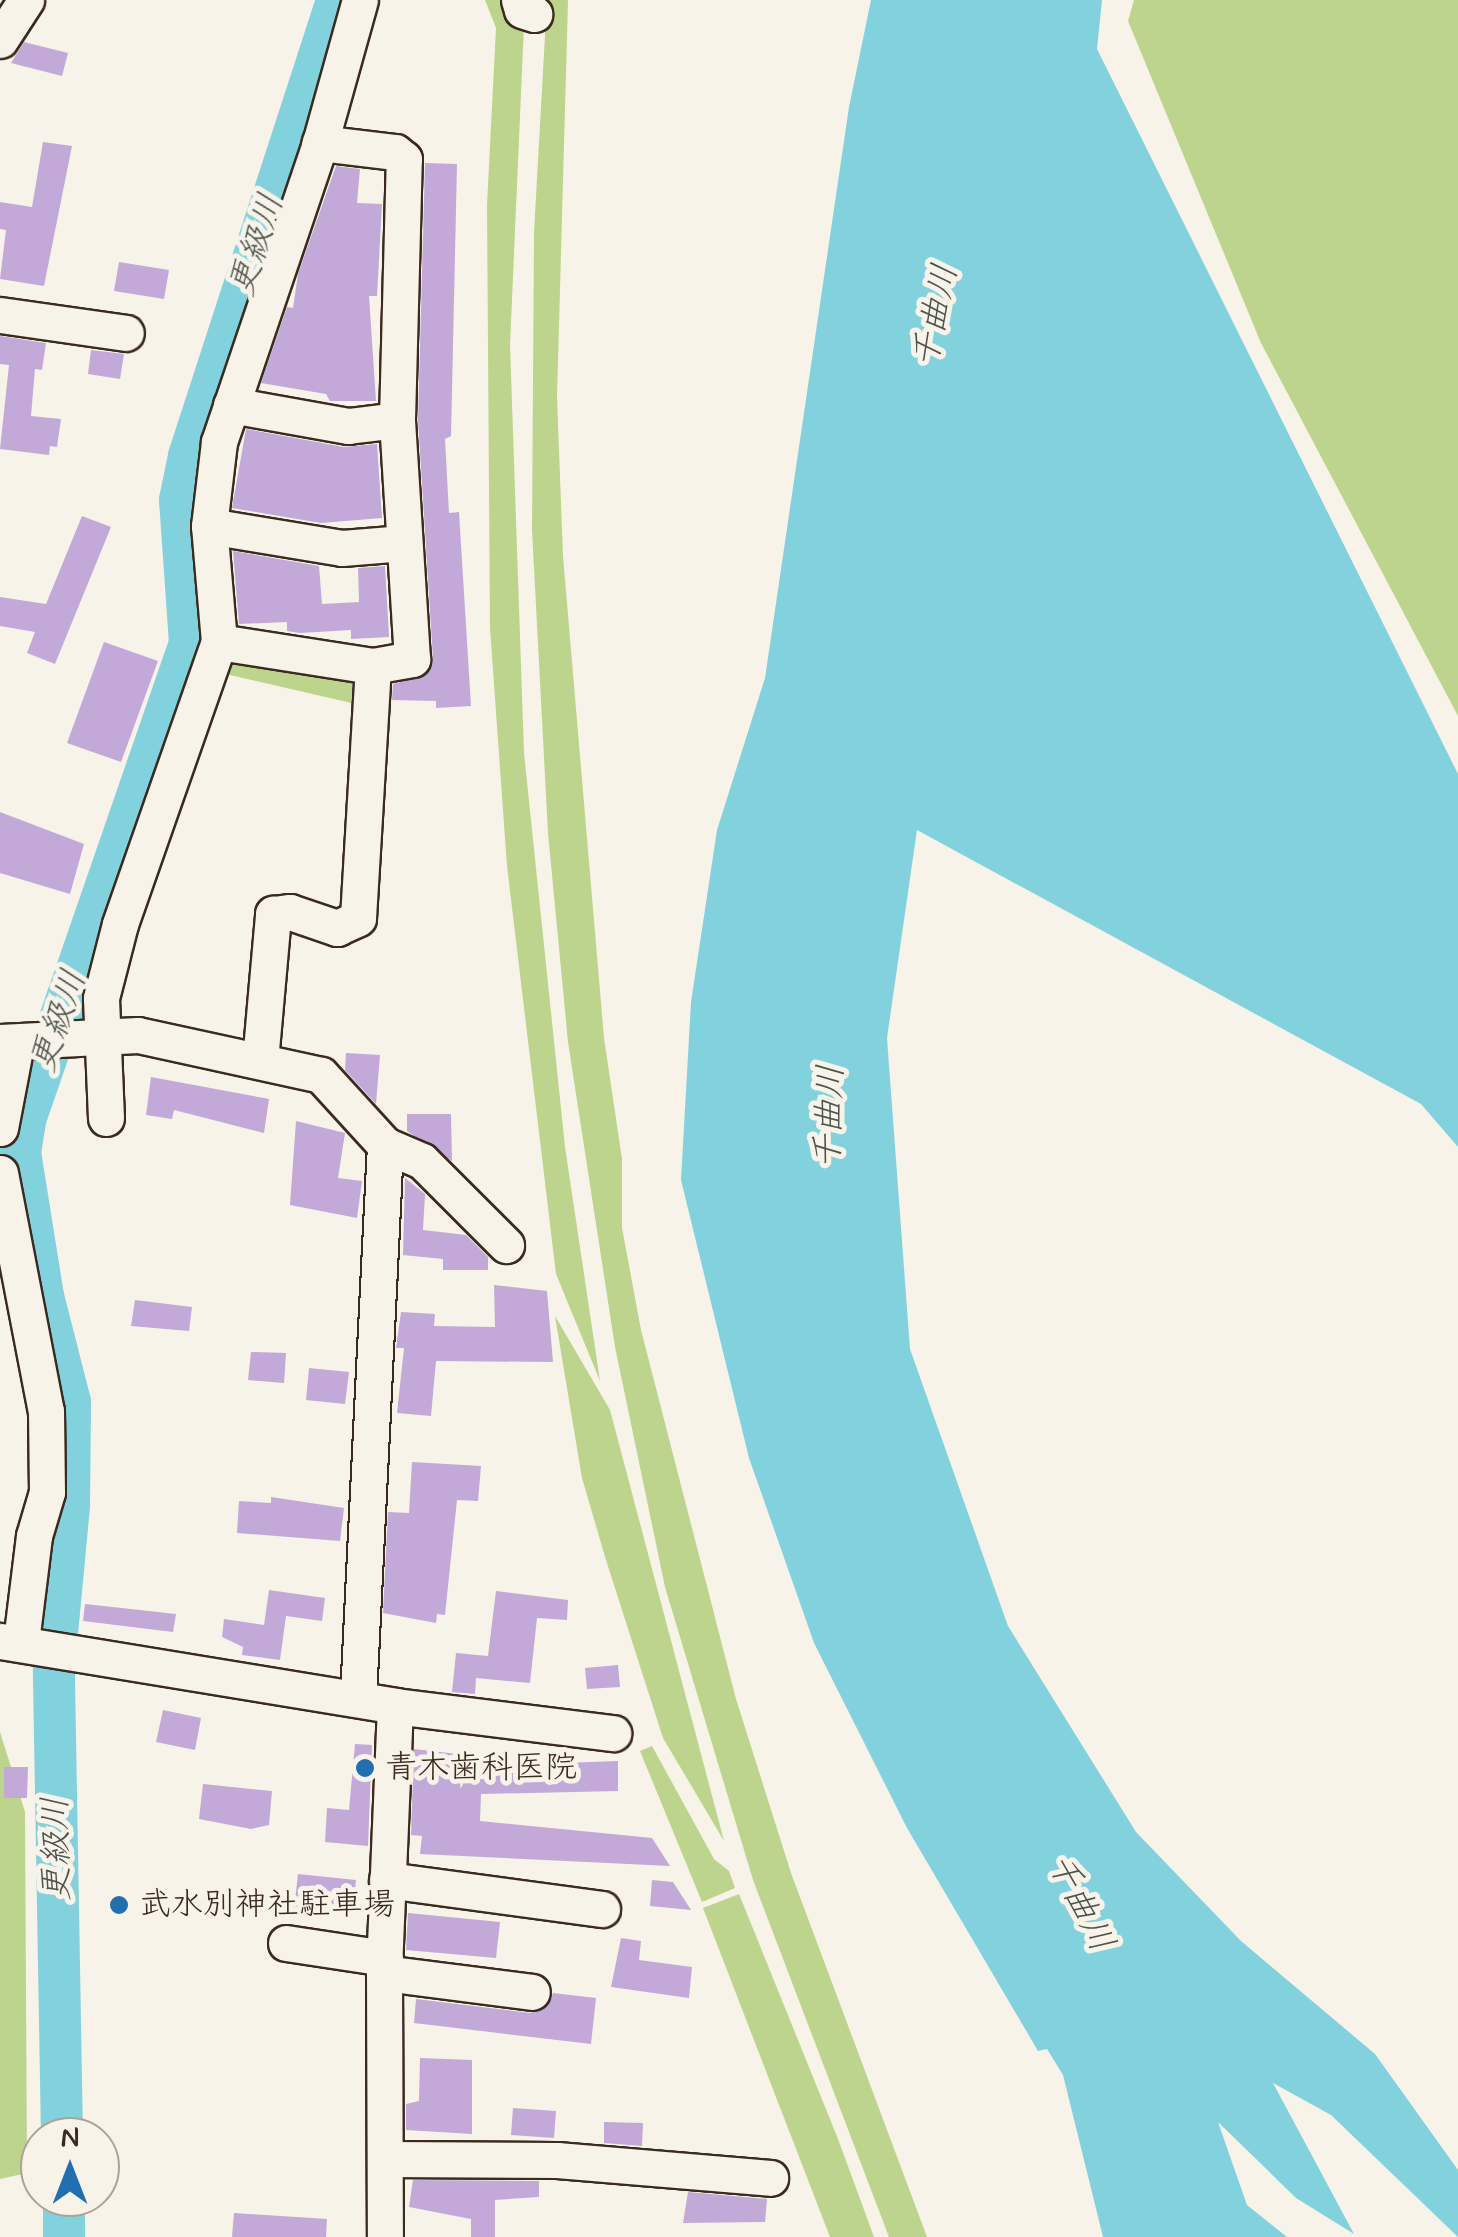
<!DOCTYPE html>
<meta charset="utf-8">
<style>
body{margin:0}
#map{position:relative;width:1458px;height:2237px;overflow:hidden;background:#f7f3e8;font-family:Mynerve,"Klee One",sans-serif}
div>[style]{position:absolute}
.green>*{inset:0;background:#bcd48b}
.water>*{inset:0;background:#82d2dd}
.river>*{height:42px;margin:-21px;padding:0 21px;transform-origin:21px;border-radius:21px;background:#82d2dd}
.building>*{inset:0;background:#c3a9d7}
.roads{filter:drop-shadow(2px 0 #3b2a1e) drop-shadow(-2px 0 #3b2a1e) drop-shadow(0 2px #3b2a1e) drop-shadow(0 -2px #3b2a1e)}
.minor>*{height:35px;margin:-17.5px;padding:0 17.5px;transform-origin:17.5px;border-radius:17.5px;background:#f7f3e8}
.dots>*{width:28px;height:28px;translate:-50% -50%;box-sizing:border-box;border:5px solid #f7f3e8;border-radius:50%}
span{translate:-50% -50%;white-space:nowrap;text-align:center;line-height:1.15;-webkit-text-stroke:10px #f7f3e8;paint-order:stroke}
.poi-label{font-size:32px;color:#3b2a1e}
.left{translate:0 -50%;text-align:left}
.water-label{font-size:35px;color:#4d544e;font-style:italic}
.north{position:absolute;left:20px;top:2117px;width:100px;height:100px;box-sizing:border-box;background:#f7f3e8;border:2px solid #aca397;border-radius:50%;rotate:0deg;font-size:28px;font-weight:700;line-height:40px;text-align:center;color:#3b2a1e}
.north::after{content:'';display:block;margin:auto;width:35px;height:45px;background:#1f6fb2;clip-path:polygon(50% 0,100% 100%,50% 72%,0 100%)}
</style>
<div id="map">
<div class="green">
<div style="clip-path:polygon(485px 0,513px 0,524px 25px,510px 345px,524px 753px,565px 1147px,600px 1381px,556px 1274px,507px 866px,490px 628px,487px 205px,496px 28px)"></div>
<div style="clip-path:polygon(547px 0,568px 0,557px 397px,563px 556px,604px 1038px,622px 1159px,622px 1228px,641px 1330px,736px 1699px,791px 1873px,927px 2237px,889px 2237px,753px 1880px,665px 1587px,615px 1347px,568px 1042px,548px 833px,532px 530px,534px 232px)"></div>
<div style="clip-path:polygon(1134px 0,1458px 0,1458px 716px,1261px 343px,1128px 21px)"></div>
<div style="clip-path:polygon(226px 658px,359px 673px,360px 705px,221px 673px)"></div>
<div style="clip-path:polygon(555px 1316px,610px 1410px,724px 1841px,663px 1738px,606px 1560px,582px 1478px)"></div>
<div style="clip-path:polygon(0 1732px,25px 1812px,27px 2173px,0 2179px)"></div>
<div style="clip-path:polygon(652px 1746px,714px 1859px,729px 1871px,735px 1888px,702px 1902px,640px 1751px)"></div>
<div style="clip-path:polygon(739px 1894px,838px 2139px,874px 2237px,830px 2237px,703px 1908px)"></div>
</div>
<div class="water">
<div style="clip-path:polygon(871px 0,1102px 0,1097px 49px,1458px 774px,1458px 1147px,1421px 1104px,917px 830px,887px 1038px,910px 1349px,1008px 1626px,1136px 1832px,1241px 1941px,1375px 2054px,1458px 2170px,1458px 2237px,1331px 2115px,1273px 2083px,1354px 2234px,1296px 2198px,1218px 2122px,1247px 2205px,1287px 2237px,1103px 2237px,1063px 2075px,1047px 2049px,1038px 2051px,907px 1828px,814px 1643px,749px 1458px,681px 1180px,691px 1002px,717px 830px,765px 678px,849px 107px)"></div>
</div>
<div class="river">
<div style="left:62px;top:2137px;width:472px;rotate:-91deg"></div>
<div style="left:54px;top:1665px;width:161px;rotate:-84.6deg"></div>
<div style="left:69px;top:1505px;width:103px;rotate:-89.4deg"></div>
<div style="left:70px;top:1402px;width:109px;rotate:-104.3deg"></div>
<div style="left:43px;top:1296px;width:145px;rotate:-99.1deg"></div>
<div style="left:20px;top:1153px;width:36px;rotate:-81deg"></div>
<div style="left:26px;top:1117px;width:502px;rotate:-70.91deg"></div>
<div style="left:190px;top:643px;width:143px;rotate:-94deg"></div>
<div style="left:180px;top:500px;width:45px;rotate:-78.4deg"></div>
<div style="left:189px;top:456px;width:479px;rotate:-72deg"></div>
<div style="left:64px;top:2197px;width:40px;rotate:90deg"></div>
</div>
<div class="building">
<div style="clip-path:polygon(24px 42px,68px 53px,62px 76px,11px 63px)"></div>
<div style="clip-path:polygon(43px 142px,72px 146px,44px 286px,0 279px,6px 230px,0 229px,0 202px,32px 207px)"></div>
<div style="clip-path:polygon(425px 163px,457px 164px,451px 436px,445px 439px,449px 513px,459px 512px,471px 706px,436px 708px,436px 701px,392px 700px,393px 684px,424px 676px,433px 659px,418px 420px)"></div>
<div style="clip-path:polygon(336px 166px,360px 169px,357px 203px,382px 204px,377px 296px,369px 296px,376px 401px,330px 401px,326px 394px,261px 383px,287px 307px,293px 308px,298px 274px)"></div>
<div style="clip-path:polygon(119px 262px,169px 270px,164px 299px,114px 291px)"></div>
<div style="clip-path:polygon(0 336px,46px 343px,42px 370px,35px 369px,31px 416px,61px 419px,57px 447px,50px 446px,49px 455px,0 449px,9px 365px,0 364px)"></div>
<div style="clip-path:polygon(91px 350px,124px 354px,120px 379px,88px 374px)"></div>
<div style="clip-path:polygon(246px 429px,344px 447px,377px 444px,382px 518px,321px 523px,232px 508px)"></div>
<div style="clip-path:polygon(82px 516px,111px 527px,55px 664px,27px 653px,35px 632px,0 626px,0 597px,46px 604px)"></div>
<div style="clip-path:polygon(233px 551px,319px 566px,322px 604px,359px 602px,358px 568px,385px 566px,389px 637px,351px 639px,351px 630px,300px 633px,287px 631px,287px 622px,239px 624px)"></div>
<div style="clip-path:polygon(104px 642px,158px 661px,121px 762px,67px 743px)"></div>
<div style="clip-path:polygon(0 812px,84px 844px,70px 894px,0 873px)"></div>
<div style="clip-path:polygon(346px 1053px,380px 1055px,376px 1104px,345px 1070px)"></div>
<div style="clip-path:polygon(151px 1077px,269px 1099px,264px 1133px,174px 1110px,172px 1119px,146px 1115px)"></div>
<div style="clip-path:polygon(407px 1114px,451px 1114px,452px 1161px,407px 1131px)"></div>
<div style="clip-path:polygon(296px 1121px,345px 1133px,338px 1178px,362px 1181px,357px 1218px,290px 1205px)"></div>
<div style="clip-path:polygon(405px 1178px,425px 1194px,423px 1230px,466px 1235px,488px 1257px,488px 1270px,443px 1270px,443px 1259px,403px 1255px)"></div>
<div style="clip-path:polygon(494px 1285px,547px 1291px,553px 1362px,436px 1361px,431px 1416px,397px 1413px,404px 1348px,396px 1348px,401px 1312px,435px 1314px,434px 1326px,495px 1327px)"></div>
<div style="clip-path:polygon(135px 1300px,192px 1307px,189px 1331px,131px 1326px)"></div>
<div style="clip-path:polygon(251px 1352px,286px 1353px,284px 1383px,248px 1380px)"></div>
<div style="clip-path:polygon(309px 1368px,349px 1372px,345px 1404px,306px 1400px)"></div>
<div style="clip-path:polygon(412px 1462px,481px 1466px,478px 1501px,457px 1500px,445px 1615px,437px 1614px,436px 1623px,383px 1613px,388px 1512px,409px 1513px)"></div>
<div style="clip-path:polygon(271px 1497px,344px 1508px,340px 1541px,237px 1533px,239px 1501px,271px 1503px)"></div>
<div style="clip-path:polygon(269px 1590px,325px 1598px,322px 1621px,286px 1616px,280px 1660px,242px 1655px,243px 1647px,222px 1637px,224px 1619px,264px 1625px)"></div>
<div style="clip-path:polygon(496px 1591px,568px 1600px,567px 1620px,537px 1618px,530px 1683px,476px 1678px,475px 1694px,452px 1692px,456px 1653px,488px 1656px)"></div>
<div style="clip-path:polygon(85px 1604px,176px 1614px,173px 1632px,83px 1621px)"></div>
<div style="clip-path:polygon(618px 1665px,620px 1687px,587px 1689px,585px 1668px)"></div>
<div style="clip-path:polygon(163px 1710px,201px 1718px,195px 1750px,156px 1742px)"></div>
<div style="clip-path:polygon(355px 1744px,372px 1745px,368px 1846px,325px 1842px,327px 1808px,349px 1810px)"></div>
<div style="clip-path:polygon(414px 1749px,510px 1760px,509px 1765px,618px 1761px,618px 1791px,481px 1794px,480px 1821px,652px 1838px,670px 1866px,420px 1854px,422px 1836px,411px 1835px)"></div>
<div style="clip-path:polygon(4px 1767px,28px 1767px,27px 1798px,4px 1798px)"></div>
<div style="clip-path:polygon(203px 1784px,272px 1791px,269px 1825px,251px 1829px,199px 1819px)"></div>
<div style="clip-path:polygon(298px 1874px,356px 1880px,352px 1916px,294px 1910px)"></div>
<div style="clip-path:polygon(652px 1880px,673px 1882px,691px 1910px,650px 1906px)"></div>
<div style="clip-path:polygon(408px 1913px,500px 1922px,496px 1958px,406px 1950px)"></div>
<div style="clip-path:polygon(621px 1938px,641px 1941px,639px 1960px,692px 1967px,689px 1998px,611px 1987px)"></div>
<div style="clip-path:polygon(553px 1993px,596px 1998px,591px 2044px,414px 2023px,416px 1999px,530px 2013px,548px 2006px)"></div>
<div style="clip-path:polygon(420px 2058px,472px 2060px,472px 2134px,406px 2130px,406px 2104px,419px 2101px)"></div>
<div style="clip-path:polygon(513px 2108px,556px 2111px,554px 2138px,511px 2135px)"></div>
<div style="clip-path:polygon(604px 2122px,643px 2123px,642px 2146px,604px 2143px)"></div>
<div style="clip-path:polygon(413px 2180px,539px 2181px,539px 2197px,495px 2200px,495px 2237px,471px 2237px,471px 2219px,409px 2207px)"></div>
<div style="clip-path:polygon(688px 2192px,767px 2199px,765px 2222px,683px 2223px)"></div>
<div style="clip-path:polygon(234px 2213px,327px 2219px,326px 2237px,232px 2237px)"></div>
</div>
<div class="roads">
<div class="minor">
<div style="left:519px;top:0;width:10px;rotate:73deg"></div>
<div style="left:522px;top:10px;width:13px;rotate:18deg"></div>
<div style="left:0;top:40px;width:48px;rotate:-57deg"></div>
<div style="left:0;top:315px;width:127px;rotate:8.1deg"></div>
<div style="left:231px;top:405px;width:119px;rotate:10.2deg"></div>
<div style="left:348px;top:426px;width:49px;rotate:-7deg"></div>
<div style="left:209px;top:526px;width:135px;rotate:9.4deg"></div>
<div style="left:342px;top:548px;width:62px;rotate:-4.6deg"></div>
<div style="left:219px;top:642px;width:156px;rotate:8.9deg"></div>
<div style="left:373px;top:666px;width:40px;rotate:-10deg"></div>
<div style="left:412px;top:659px;width:239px;rotate:-93.6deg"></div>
<div style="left:397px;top:420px;width:261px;rotate:-88.5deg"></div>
<div style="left:404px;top:159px;width:11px;rotate:-142deg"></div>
<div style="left:395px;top:152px;width:76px;rotate:-173.2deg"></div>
<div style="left:0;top:1042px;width:138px;rotate:-2.9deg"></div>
<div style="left:138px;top:1035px;width:187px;rotate:12.3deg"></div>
<div style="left:321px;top:1075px;width:95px;rotate:47.6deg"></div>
<div style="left:385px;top:1145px;width:554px;rotate:92.8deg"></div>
<div style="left:260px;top:1061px;width:148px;rotate:-84.9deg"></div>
<div style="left:273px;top:914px;width:17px;rotate:-7deg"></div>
<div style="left:290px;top:912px;width:50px;rotate:18.8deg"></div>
<div style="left:337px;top:928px;width:23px;rotate:-25deg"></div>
<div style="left:358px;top:918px;width:252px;rotate:-86.6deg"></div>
<div style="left:106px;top:1118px;width:120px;rotate:-92.4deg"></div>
<div style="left:101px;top:998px;width:76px;rotate:-75.6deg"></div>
<div style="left:120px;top:924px;width:299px;rotate:-70.7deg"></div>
<div style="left:219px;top:642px;width:116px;rotate:-94.9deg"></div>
<div style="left:209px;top:526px;width:85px;rotate:-83.2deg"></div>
<div style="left:219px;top:442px;width:316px;rotate:-71.3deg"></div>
<div style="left:320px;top:143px;width:148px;rotate:-74.4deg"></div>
<div style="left:0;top:1128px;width:86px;rotate:-79.2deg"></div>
<div style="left:385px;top:1145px;width:40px;rotate:23.4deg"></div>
<div style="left:422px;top:1161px;width:119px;rotate:45deg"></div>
<div style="left:0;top:1173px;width:242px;rotate:79.1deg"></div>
<div style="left:46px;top:1411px;width:81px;rotate:89.3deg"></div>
<div style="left:47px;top:1492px;width:46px;rotate:106.5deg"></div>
<div style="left:34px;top:1536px;width:107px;rotate:97deg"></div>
<div style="left:0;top:1641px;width:400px;rotate:9.3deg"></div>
<div style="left:395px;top:1706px;width:267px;rotate:92.4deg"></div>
<div style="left:384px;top:1973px;width:264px;rotate:89.8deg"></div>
<div style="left:395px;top:1706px;width:220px;rotate:7.1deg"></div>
<div style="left:387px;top:1880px;width:217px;rotate:7.7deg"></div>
<div style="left:286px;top:1943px;width:100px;rotate:8.6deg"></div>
<div style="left:384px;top:1973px;width:149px;rotate:7.3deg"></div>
<div style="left:386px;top:2159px;width:171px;rotate:0.3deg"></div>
<div style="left:557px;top:2160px;width:214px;rotate:4.8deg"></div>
</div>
</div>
<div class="dots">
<div style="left:365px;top:1768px;background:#1f6fb2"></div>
<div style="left:119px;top:1905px;background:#1f6fb2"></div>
</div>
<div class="poi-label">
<span class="left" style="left:385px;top:1768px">青木歯科医院</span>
<span class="left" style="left:139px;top:1905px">武水別神社駐車場</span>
</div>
<div class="water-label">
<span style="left:257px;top:245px;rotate:-72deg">更級川</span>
<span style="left:936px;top:316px;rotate:-78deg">千曲川</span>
<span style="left:59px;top:1021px;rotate:-71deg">更級川</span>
<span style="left:830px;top:1117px;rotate:-88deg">千曲川</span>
<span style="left:57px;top:1849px;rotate:-91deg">更級川</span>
<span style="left:1080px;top:1903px;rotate:63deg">千曲川</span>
</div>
<div class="north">N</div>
</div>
